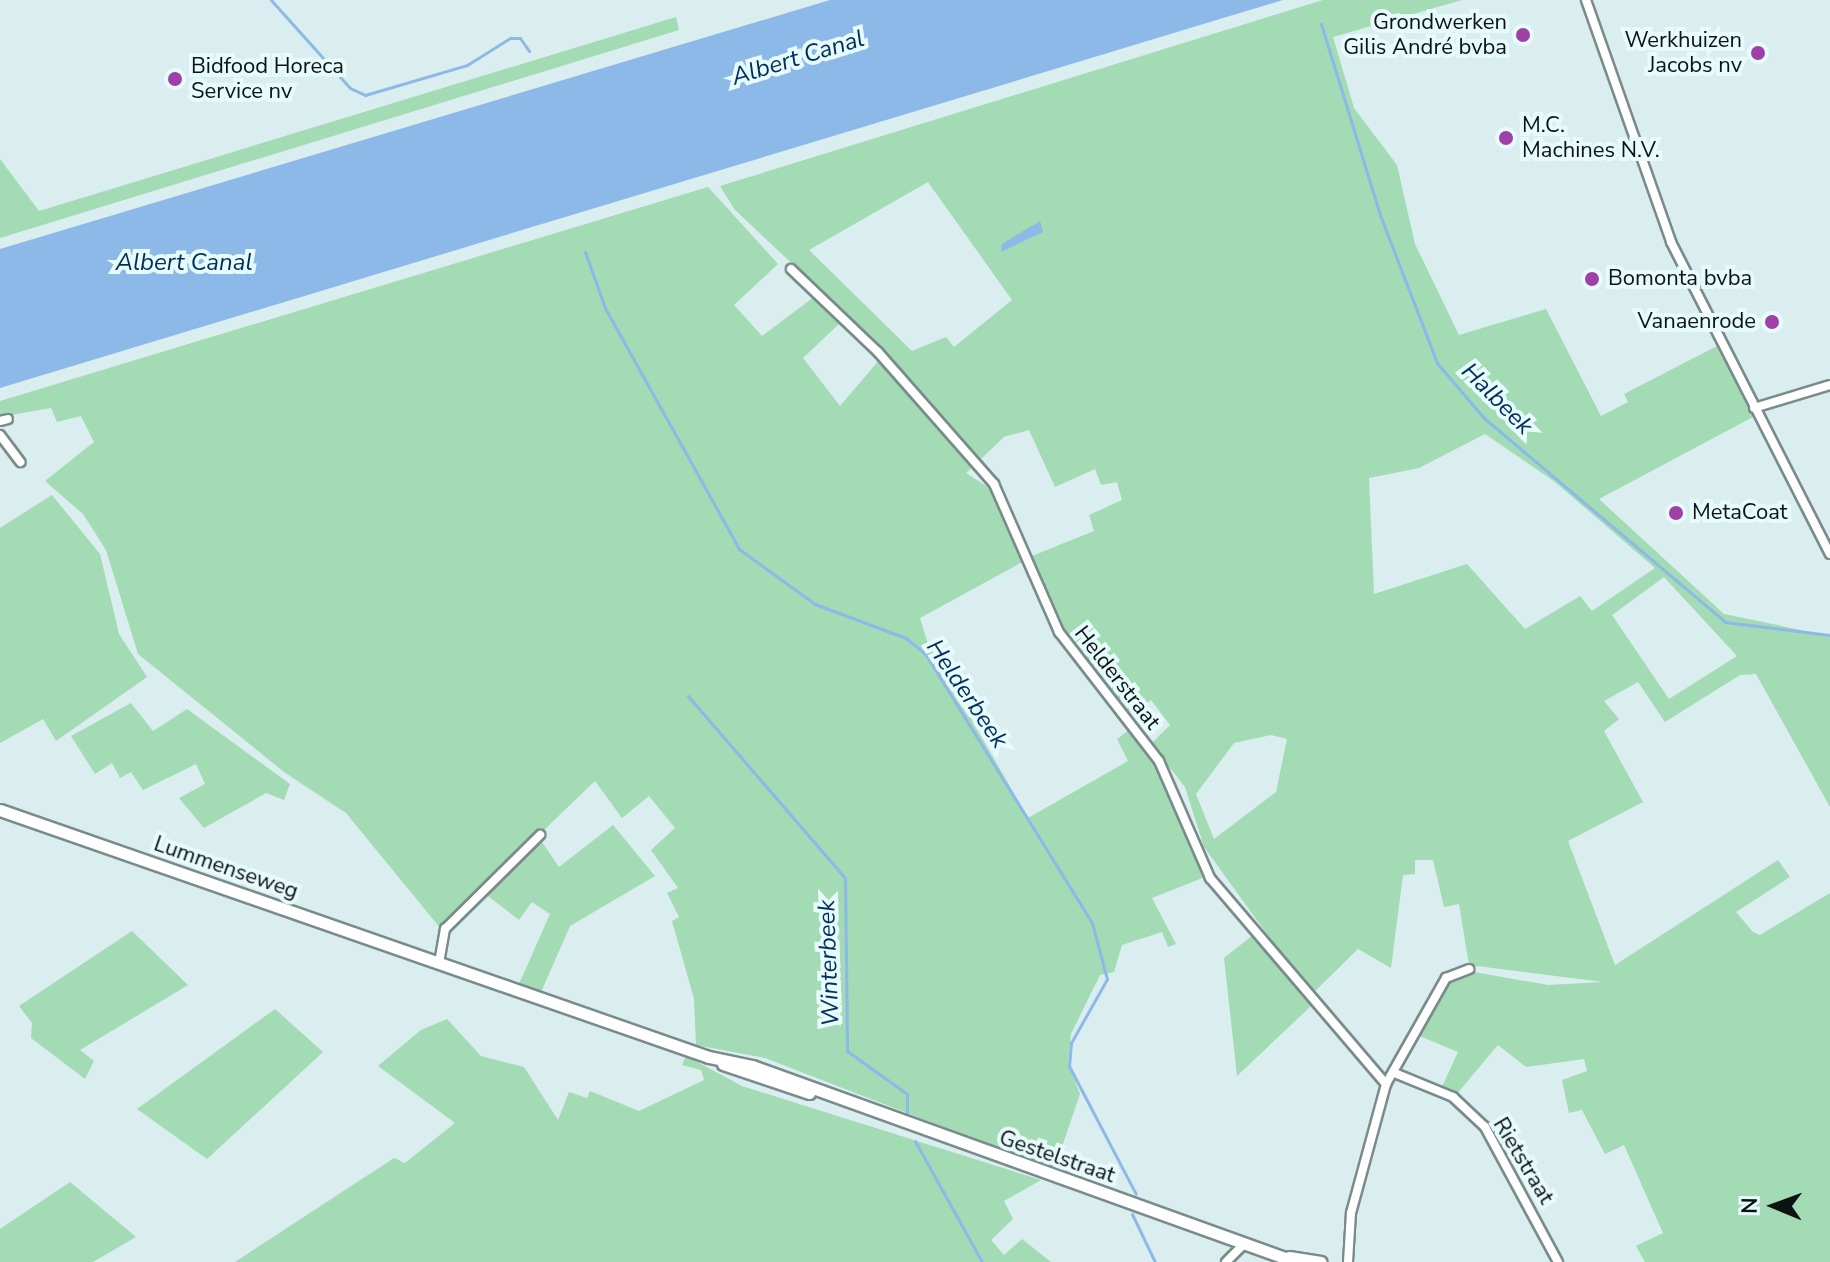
<!DOCTYPE html>
<meta charset="utf-8">
<style>
body{margin:0}
#map{position:relative;width:1830px;height:1262px;overflow:hidden;background:#daedef;font-family:"Nunito Sans",sans-serif}
div>[style]{position:absolute}
.green>*{inset:0;background:#a2dbb4}
.water>*{inset:0;background:#8db9e9}
.stream>*{height:3px;margin:-1.5px;padding:0 1.5px;transform-origin:1.5px;border-radius:1.5px;background:#8db9e9}
.roads{filter:drop-shadow(2px 0 #7a8b8c) drop-shadow(-2px 0 #7a8b8c) drop-shadow(0 2px #7a8b8c) drop-shadow(0 -2px #7a8b8c)}
.minor>*{height:8px;margin:-4px;padding:0 4px;transform-origin:4px;border-radius:4px;background:#fff}
.secondary>*{height:11px;margin:-5.5px;padding:0 5.5px;transform-origin:5.5px;border-radius:5.5px;background:#fff}
.dots>*{width:22px;height:22px;translate:-50% -50%;box-sizing:border-box;border:4px solid #e7fafc;border-radius:50%}
span{translate:-50% -50%;white-space:nowrap;text-align:center;line-height:1.15;-webkit-text-stroke:8px #e7fafc;paint-order:stroke}
.poi-label{font-size:22px;color:#0c1313}
.right{translate:-100% -50%;text-align:right}
.left{translate:0 -50%;text-align:left}
.street-label{font-size:22px;color:#0c1313}
.water-label{font-size:24px;color:#002e59;font-style:italic}
.north{position:absolute;left:1734px;top:1166px;width:80px;height:80px;-webkit-text-stroke:6px #e7fafc;paint-order:stroke;rotate:271deg;font-size:22px;font-weight:700;line-height:32px;text-align:center;color:#0c1313}
.north::after{content:'';display:block;margin:auto;width:28px;height:36px;background:#0c1313;clip-path:polygon(50% 0,100% 100%,50% 72%,0 100%)}
</style>
<div id="map">
<div class="green">
<div style="clip-path:polygon(evenodd,1323px 0,1462px 0,1333px 37px,1354px 108px,1397px 165px,1415px 244px,1459px 335px,1546px 309px,1601px 416px,1628px 402px,1624px 394px,1717px 346px,1753px 417px,1599px 499px,1724px 614px,1830px 636px,1830px 807px,1756px 674px,1740px 675px,1665px 722px,1638px 682px,1604px 701px,1619px 719px,1604px 731px,1643px 802px,1568px 841px,1615px 965px,1778px 860px,1790px 877px,1736px 912px,1753px 932px,1760px 935px,1830px 893px,1830px 1262px,1645px 1262px,1636px 1246px,1663px 1233px,1624px 1145px,1605px 1154px,1582px 1110px,1569px 1113px,1562px 1080px,1587px 1071px,1584px 1059px,1526px 1067px,1498px 1045px,1455px 1096px,1441px 1089px,1458px 1052px,1417px 1035px,1453px 978px,1474px 972px,1548px 985px,1603px 982px,1469px 965px,1459px 904px,1444px 907px,1433px 860px,1415px 860px,1415px 874px,1403px 875px,1391px 968px,1358px 949px,1311px 995px,1204px 847px,1185px 787px,1151px 744px,1170px 725px,1151px 700px,1129px 715px,1060px 623px,1032px 556px,1094px 531px,1089px 515px,1122px 500px,1117px 482px,1101px 485px,1095px 469px,1055px 487px,1029px 430px,1004px 437px,966px 473px,991px 489px,1026px 560px,920px 618px,928px 644px,1028px 818px,1128px 761px,1117px 739px,1129px 730px,1159px 767px,1205px 877px,1152px 898px,1176px 944px,1168px 947px,1162px 932px,1122px 945px,1114px 972px,1100px 975px,1071px 1034px,1068px 1063px,1080px 1094px,1054px 1170px,765px 1058px,696px 1045px,694px 999px,672px 921px,679px 917px,667px 893px,678px 888px,651px 850px,675px 828px,649px 796px,622px 818px,595px 781px,441px 929px,346px 813px,284px 772px,138px 654px,106px 550px,83px 514px,45px 481px,94px 442px,81px 416px,57px 422px,51px 408px,0 417px,0 401px,708px 187px,778px 264px,734px 305px,762px 336px,814px 297px,841px 322px,803px 358px,840px 406px,886px 352px,735px 210px,720px 186px,1323px 0,928px 182px,1012px 300px,954px 347px,946px 337px,912px 351px,809px 250px,928px 182px,1323px 0,1485px 434px,1555px 482px,1655px 568px,1592px 611px,1580px 596px,1525px 629px,1467px 564px,1374px 594px,1369px 478px,1419px 468px,1485px 434px,1323px 0,1664px 577px,1737px 656px,1669px 699px,1612px 615px,1664px 577px,1323px 0,1271px 735px,1287px 739px,1276px 792px,1214px 839px,1196px 794px,1234px 743px,1271px 735px)"></div>
<div style="clip-path:polygon(676px 17px,679px 30px,0 238px,0 159px,39px 211px)"></div>
<div style="clip-path:polygon(52px 495px,100px 554px,119px 634px,147px 677px,56px 741px,43px 719px,0 743px,0 528px)"></div>
<div style="clip-path:polygon(131px 703px,153px 731px,187px 709px,290px 784px,284px 800px,266px 793px,204px 828px,179px 798px,205px 784px,196px 764px,143px 790px,131px 772px,120px 778px,112px 763px,95px 774px,71px 736px)"></div>
<div style="clip-path:polygon(613px 825px,655px 876px,570px 926px,541px 992px,519px 984px,550px 914px,532px 902px,519px 920px,484px 893px,540px 839px,559px 867px)"></div>
<div style="clip-path:polygon(132px 931px,188px 985px,80px 1050px,94px 1061px,85px 1079px,31px 1038px,32px 1023px,19px 1006px)"></div>
<div style="clip-path:polygon(1253px 935px,1311px 1006px,1237px 1076px,1224px 958px)"></div>
<div style="clip-path:polygon(275px 1009px,323px 1052px,207px 1159px,137px 1109px)"></div>
<div style="clip-path:polygon(447px 1019px,481px 1056px,524px 1067px,558px 1120px,569px 1092px,587px 1098px,590px 1091px,639px 1111px,704px 1080px,701px 1070px,682px 1065px,686px 1056px,742px 1086px,1041px 1180px,1004px 1201px,1013px 1219px,991px 1240px,1004px 1255px,1022px 1239px,1051px 1262px,235px 1262px,394px 1158px,405px 1163px,455px 1123px,378px 1066px,421px 1030px)"></div>
<div style="clip-path:polygon(70px 1182px,136px 1237px,93px 1262px,0 1262px,0 1229px)"></div>
</div>
<div class="water">
<div style="clip-path:polygon(830px 0,1283px 0,0 388px,0 249px)"></div>
<div style="clip-path:polygon(1040px 221px,1043px 232px,1001px 252px,1002px 244px)"></div>
</div>
<div class="stream">
<div style="left:271px;top:0;width:118px;rotate:48.1deg"></div>
<div style="left:350px;top:88px;width:17px;rotate:25deg"></div>
<div style="left:365px;top:95px;width:106px;rotate:-16.4deg"></div>
<div style="left:467px;top:65px;width:51px;rotate:-32.1deg"></div>
<div style="left:510px;top:38px;width:10px"></div>
<div style="left:520px;top:38px;width:16px;rotate:55deg"></div>
<div style="left:1321px;top:24px;width:200px;rotate:72.8deg"></div>
<div style="left:1380px;top:215px;width:159px;rotate:68.9deg"></div>
<div style="left:1437px;top:363px;width:72px;rotate:49.5deg"></div>
<div style="left:1484px;top:418px;width:316px;rotate:40.2deg"></div>
<div style="left:1725px;top:622px;width:106px;rotate:7.1deg"></div>
<div style="left:585px;top:252px;width:59px;rotate:70.3deg"></div>
<div style="left:605px;top:308px;width:276px;rotate:60.9deg"></div>
<div style="left:739px;top:549px;width:94px;rotate:35.9deg"></div>
<div style="left:815px;top:604px;width:97px;rotate:20.5deg"></div>
<div style="left:906px;top:638px;width:26px;rotate:40deg"></div>
<div style="left:926px;top:655px;width:315px;rotate:58.2deg"></div>
<div style="left:1092px;top:923px;width:58px;rotate:75deg"></div>
<div style="left:1107px;top:979px;width:73px;rotate:119.4deg"></div>
<div style="left:1071px;top:1043px;width:23px;rotate:95deg"></div>
<div style="left:1069px;top:1066px;width:144px;rotate:62.4deg"></div>
<div style="left:688px;top:696px;width:240px;rotate:49.2deg"></div>
<div style="left:845px;top:878px;width:173px;rotate:89.3deg"></div>
<div style="left:847px;top:1051px;width:74px;rotate:35.6deg"></div>
<div style="left:907px;top:1094px;width:18px;rotate:90deg"></div>
<div style="left:915px;top:1141px;width:138px;rotate:61deg"></div>
<div style="left:1132px;top:1214px;width:53px;rotate:64.4deg"></div>
</div>
<div class="roads">
<div class="minor">
<div style="left:1586px;top:0;width:256px;rotate:70.6deg"></div>
<div style="left:1671px;top:242px;width:350px;rotate:63deg"></div>
<div style="left:791px;top:269px;width:120px;rotate:43.7deg"></div>
<div style="left:878px;top:352px;width:176px;rotate:48.7deg"></div>
<div style="left:994px;top:484px;width:162px;rotate:66.3deg"></div>
<div style="left:1059px;top:632px;width:163px;rotate:52.2deg"></div>
<div style="left:1159px;top:761px;width:128px;rotate:66.4deg"></div>
<div style="left:1210px;top:878px;width:271px;rotate:49.5deg"></div>
<div style="left:1754px;top:408px;width:79px;rotate:-16.8deg"></div>
<div style="left:0;top:421px;width:8px;rotate:-14deg"></div>
<div style="left:0;top:435px;width:34px;rotate:53deg"></div>
<div style="left:439px;top:963px;width:35px;rotate:-80deg"></div>
<div style="left:445px;top:929px;width:134px;rotate:-44.7deg"></div>
<div style="left:1397px;top:1074px;width:61px;rotate:22.3deg"></div>
<div style="left:1453px;top:1097px;width:44px;rotate:43.2deg"></div>
<div style="left:1485px;top:1127px;width:153px;rotate:61.6deg"></div>
<div style="left:1226px;top:1262px;width:25px;rotate:-45deg"></div>
<div style="left:1348px;top:1262px;width:49px;rotate:-86.5deg"></div>
<div style="left:1351px;top:1213px;width:134px;rotate:-74.8deg"></div>
<div style="left:1386px;top:1084px;width:122px;rotate:-60.5deg"></div>
<div style="left:1446px;top:978px;width:25px;rotate:-21deg"></div>
</div>
<div class="secondary">
<div style="left:0;top:810px;width:751px;rotate:19.21deg"></div>
<div style="left:709px;top:1057px;width:44px;rotate:11.8deg"></div>
<div style="left:752px;top:1066px;width:578px;rotate:19.81deg"></div>
<div style="left:723px;top:1064px;width:91px;rotate:18.6deg"></div>
<div style="left:1289px;top:1257px;width:32px;rotate:9deg"></div>
</div>
</div>
<div class="dots">
<div style="left:1523px;top:35px;background:#9f40a9"></div>
<div style="left:1758px;top:53px;background:#9f40a9"></div>
<div style="left:175px;top:79px;background:#9f40a9"></div>
<div style="left:1506px;top:138px;background:#9f40a9"></div>
<div style="left:1592px;top:279px;background:#9f40a9"></div>
<div style="left:1772px;top:322px;background:#9f40a9"></div>
<div style="left:1676px;top:513px;background:#9f40a9"></div>
</div>
<div class="poi-label">
<span class="right" style="left:1507px;top:35px">Grondwerken<br>Gilis André bvba</span>
<span class="right" style="left:1742px;top:53px">Werkhuizen<br>Jacobs nv</span>
<span class="left" style="left:191px;top:79px">Bidfood Horeca<br>Service nv</span>
<span class="left" style="left:1522px;top:138px">M.C.<br>Machines N.V.</span>
<span class="left" style="left:1608px;top:279px">Bomonta bvba</span>
<span class="right" style="left:1756px;top:322px">Vanaenrode</span>
<span class="left" style="left:1692px;top:513px">MetaCoat</span>
</div>
<div class="street-label">
<span style="left:1117px;top:678px;rotate:52deg">Helderstraat</span>
<span style="left:226px;top:868px;rotate:19deg">Lummenseweg</span>
<span style="left:1057px;top:1157px;rotate:19deg">Gestelstraat</span>
<span style="left:1523px;top:1161px;rotate:59deg">Rietstraat</span>
</div>
<div class="water-label">
<span style="left:798px;top:58px;rotate:-17deg">Albert Canal</span>
<span style="left:184px;top:263px">Albert Canal</span>
<span style="left:1497px;top:399px;rotate:45deg">Halbeek</span>
<span style="left:967px;top:694px;rotate:56deg">Helderbeek</span>
<span style="left:829px;top:963px;rotate:-92deg">Winterbeek</span>
</div>
<div class="north">N</div>
</div>
